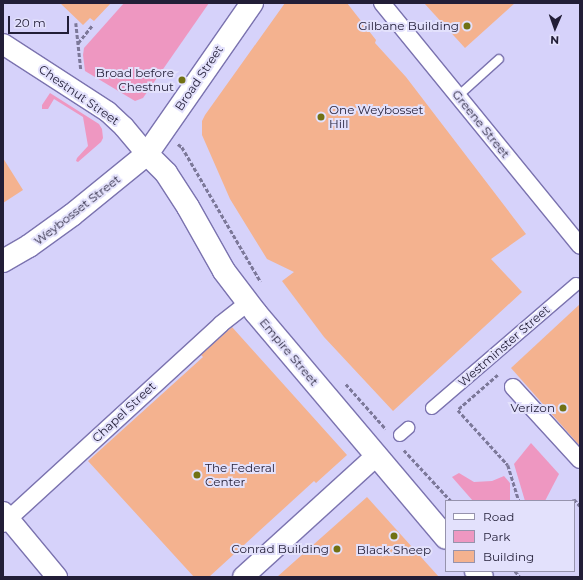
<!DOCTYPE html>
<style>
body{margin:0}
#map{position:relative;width:583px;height:580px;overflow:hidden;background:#d6d2fa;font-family:Montserrat,sans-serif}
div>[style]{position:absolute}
.green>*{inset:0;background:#ee97c1}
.building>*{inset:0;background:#f4b28f}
.path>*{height:2.5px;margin-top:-1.25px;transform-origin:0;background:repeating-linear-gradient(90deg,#7c7899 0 4px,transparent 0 6px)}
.roads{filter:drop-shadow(1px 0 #7b73af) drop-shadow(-1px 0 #7b73af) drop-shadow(0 1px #7b73af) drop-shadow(0 -1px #7b73af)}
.service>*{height:8px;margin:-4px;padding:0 4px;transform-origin:4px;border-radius:4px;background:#fff}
.pedestrian>*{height:12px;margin:-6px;padding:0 6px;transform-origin:6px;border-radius:6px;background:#fff}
.minor>*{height:16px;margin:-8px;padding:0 8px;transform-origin:8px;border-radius:8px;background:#fff}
.tertiary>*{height:20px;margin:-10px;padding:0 10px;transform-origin:10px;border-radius:10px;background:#fff}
.secondary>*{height:22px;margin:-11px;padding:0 11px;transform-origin:11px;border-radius:11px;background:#fff}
.dots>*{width:11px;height:11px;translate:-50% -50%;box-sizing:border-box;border:2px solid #e3e1fc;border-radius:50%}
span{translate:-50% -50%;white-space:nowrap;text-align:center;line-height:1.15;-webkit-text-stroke:4px #e3e1fc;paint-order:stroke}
.poi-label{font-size:12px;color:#221e37}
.right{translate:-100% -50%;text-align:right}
.left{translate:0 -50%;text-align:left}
.street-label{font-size:12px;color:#221e37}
.frame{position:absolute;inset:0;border:4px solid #221e37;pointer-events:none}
.legend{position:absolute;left:445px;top:500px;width:130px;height:72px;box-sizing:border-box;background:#e3e1fc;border:1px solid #9693ad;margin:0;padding:5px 7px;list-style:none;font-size:12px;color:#221e37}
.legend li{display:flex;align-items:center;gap:8px;height:20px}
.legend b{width:20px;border:1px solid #9693ad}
.north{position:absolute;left:535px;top:8px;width:40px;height:40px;-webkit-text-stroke:3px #e3e1fc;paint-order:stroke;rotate:182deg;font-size:11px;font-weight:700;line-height:16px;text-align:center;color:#221e37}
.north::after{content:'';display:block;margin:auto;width:14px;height:18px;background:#221e37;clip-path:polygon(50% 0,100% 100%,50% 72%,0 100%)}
.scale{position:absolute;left:8px;top:16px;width:61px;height:18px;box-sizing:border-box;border:2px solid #221e37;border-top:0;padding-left:5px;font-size:12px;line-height:14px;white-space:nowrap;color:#221e37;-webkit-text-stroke:3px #e3e1fc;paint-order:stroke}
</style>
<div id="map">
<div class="green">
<div style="clip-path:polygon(124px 3px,209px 3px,143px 98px,135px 101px,85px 71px,83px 55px,84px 48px)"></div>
<div style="clip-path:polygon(50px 93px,99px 124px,102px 129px,103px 138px,101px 142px,78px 162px,76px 161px,77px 158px,88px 146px,83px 117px,54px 99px,48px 109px,42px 109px,42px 105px)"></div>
<div style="clip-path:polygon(531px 443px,559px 474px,545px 501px,525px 501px,514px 464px)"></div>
<div style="clip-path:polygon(459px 473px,474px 482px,492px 481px,504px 476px,510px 483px,510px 501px,473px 501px,452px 477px)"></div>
</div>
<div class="building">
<div style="clip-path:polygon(60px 3px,111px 3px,94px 21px,90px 18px,83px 25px)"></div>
<div style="clip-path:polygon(285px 3px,347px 3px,376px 40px,375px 43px,406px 77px,526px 234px,491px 259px,522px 292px,393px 411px,324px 337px,282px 281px,294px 272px,267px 259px,230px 199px,202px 135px,202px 121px,205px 115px)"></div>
<div style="clip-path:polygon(424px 3px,515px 3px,465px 48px)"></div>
<div style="clip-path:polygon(3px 158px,23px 190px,3px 203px)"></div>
<div style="clip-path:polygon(580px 304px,580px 446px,511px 368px)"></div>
<div style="clip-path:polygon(232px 327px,347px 455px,316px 483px,314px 481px,209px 577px,194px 577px,88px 461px,203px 357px,201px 355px)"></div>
<div style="clip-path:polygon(367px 497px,439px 577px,277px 577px)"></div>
</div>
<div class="path">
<div style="left:76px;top:23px;width:47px;rotate:83.9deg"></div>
<div style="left:78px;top:43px;width:22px;rotate:-51deg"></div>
<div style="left:178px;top:144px;width:5px;rotate:37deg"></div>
<div style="left:182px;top:147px;width:156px;rotate:59.7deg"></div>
<div style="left:498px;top:375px;width:53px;rotate:138.8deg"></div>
<div style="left:458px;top:410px;width:74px;rotate:47.7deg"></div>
<div style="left:508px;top:465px;width:38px;rotate:73deg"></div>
<div style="left:346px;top:384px;width:60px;rotate:48.4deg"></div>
<div style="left:404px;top:450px;width:69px;rotate:47.3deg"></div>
<div style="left:573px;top:501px;width:2px;rotate:-63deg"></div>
<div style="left:574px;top:499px;width:9px;rotate:49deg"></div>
<div style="left:515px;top:571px;width:8px;rotate:50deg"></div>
</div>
<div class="roads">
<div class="service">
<div style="left:458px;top:96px;width:55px;rotate:-42.1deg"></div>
</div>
<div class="pedestrian">
<div style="left:432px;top:408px;width:190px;rotate:-40.7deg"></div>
<div style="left:400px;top:435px;width:11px;rotate:-41deg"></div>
</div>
<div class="minor">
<div style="left:382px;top:3px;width:313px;rotate:50.8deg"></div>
<div style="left:513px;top:387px;width:99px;rotate:47.5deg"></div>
<div style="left:3px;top:524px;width:296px;rotate:-42.5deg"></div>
<div style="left:221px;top:324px;width:34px;rotate:-38deg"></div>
</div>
<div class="tertiary">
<div style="left:3px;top:44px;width:125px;rotate:32.9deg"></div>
<div style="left:108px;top:112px;width:22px;rotate:43deg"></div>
<div style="left:124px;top:127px;width:35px;rotate:50deg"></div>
<div style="left:3px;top:512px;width:85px;rotate:50.3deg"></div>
<div style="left:243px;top:577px;width:180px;rotate:-42.3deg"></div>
</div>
<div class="secondary">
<div style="left:147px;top:154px;width:27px;rotate:45deg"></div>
<div style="left:166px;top:173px;width:40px;rotate:57.1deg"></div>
<div style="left:188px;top:207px;width:73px;rotate:60.6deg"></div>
<div style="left:224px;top:271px;width:53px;rotate:52.7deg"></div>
<div style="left:256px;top:313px;width:294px;rotate:49.8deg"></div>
<div style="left:3px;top:261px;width:30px;rotate:-30deg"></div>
<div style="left:29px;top:246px;width:53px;rotate:-35.8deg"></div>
<div style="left:72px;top:215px;width:97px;rotate:-39.1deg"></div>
<div style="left:147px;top:154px;width:184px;rotate:-55.2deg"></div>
<div style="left:476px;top:571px;width:8px;rotate:45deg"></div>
</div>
</div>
<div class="dots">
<div style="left:467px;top:26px;background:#717114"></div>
<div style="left:182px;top:80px;background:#717114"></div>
<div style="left:321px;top:117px;background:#717114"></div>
<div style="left:563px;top:408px;background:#717114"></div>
<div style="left:197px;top:475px;background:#717114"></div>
<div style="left:394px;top:536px;background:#717114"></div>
<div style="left:337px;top:549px;background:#717114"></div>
</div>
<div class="poi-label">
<span class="right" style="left:459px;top:26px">Gilbane Building</span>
<span class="right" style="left:174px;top:80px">Broad before<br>Chestnut</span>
<span class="left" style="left:329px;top:117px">One Weybosset<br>Hill</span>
<span class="right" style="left:555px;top:408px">Verizon</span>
<span class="left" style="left:205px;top:475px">The Federal<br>Center</span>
<span class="right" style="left:329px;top:549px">Conrad Building</span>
<span style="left:394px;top:550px">Black Sheep</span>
</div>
<div class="street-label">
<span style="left:199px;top:78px;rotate:-56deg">Broad Street</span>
<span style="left:79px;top:95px;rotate:35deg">Chestnut Street</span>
<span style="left:481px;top:124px;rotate:51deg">Greene Street</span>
<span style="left:77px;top:210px;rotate:-38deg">Weybosset Street</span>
<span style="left:504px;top:346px;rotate:-41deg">Westminster Street</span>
<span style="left:289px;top:352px;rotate:50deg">Empire Street</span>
<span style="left:124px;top:412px;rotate:-43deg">Chapel Street</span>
</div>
<div class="frame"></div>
<ul class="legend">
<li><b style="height:5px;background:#fff"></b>Road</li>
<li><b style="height:11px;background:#ee97c1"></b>Park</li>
<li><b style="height:11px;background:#f4b28f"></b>Building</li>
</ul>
<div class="north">N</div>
<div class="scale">20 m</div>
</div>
